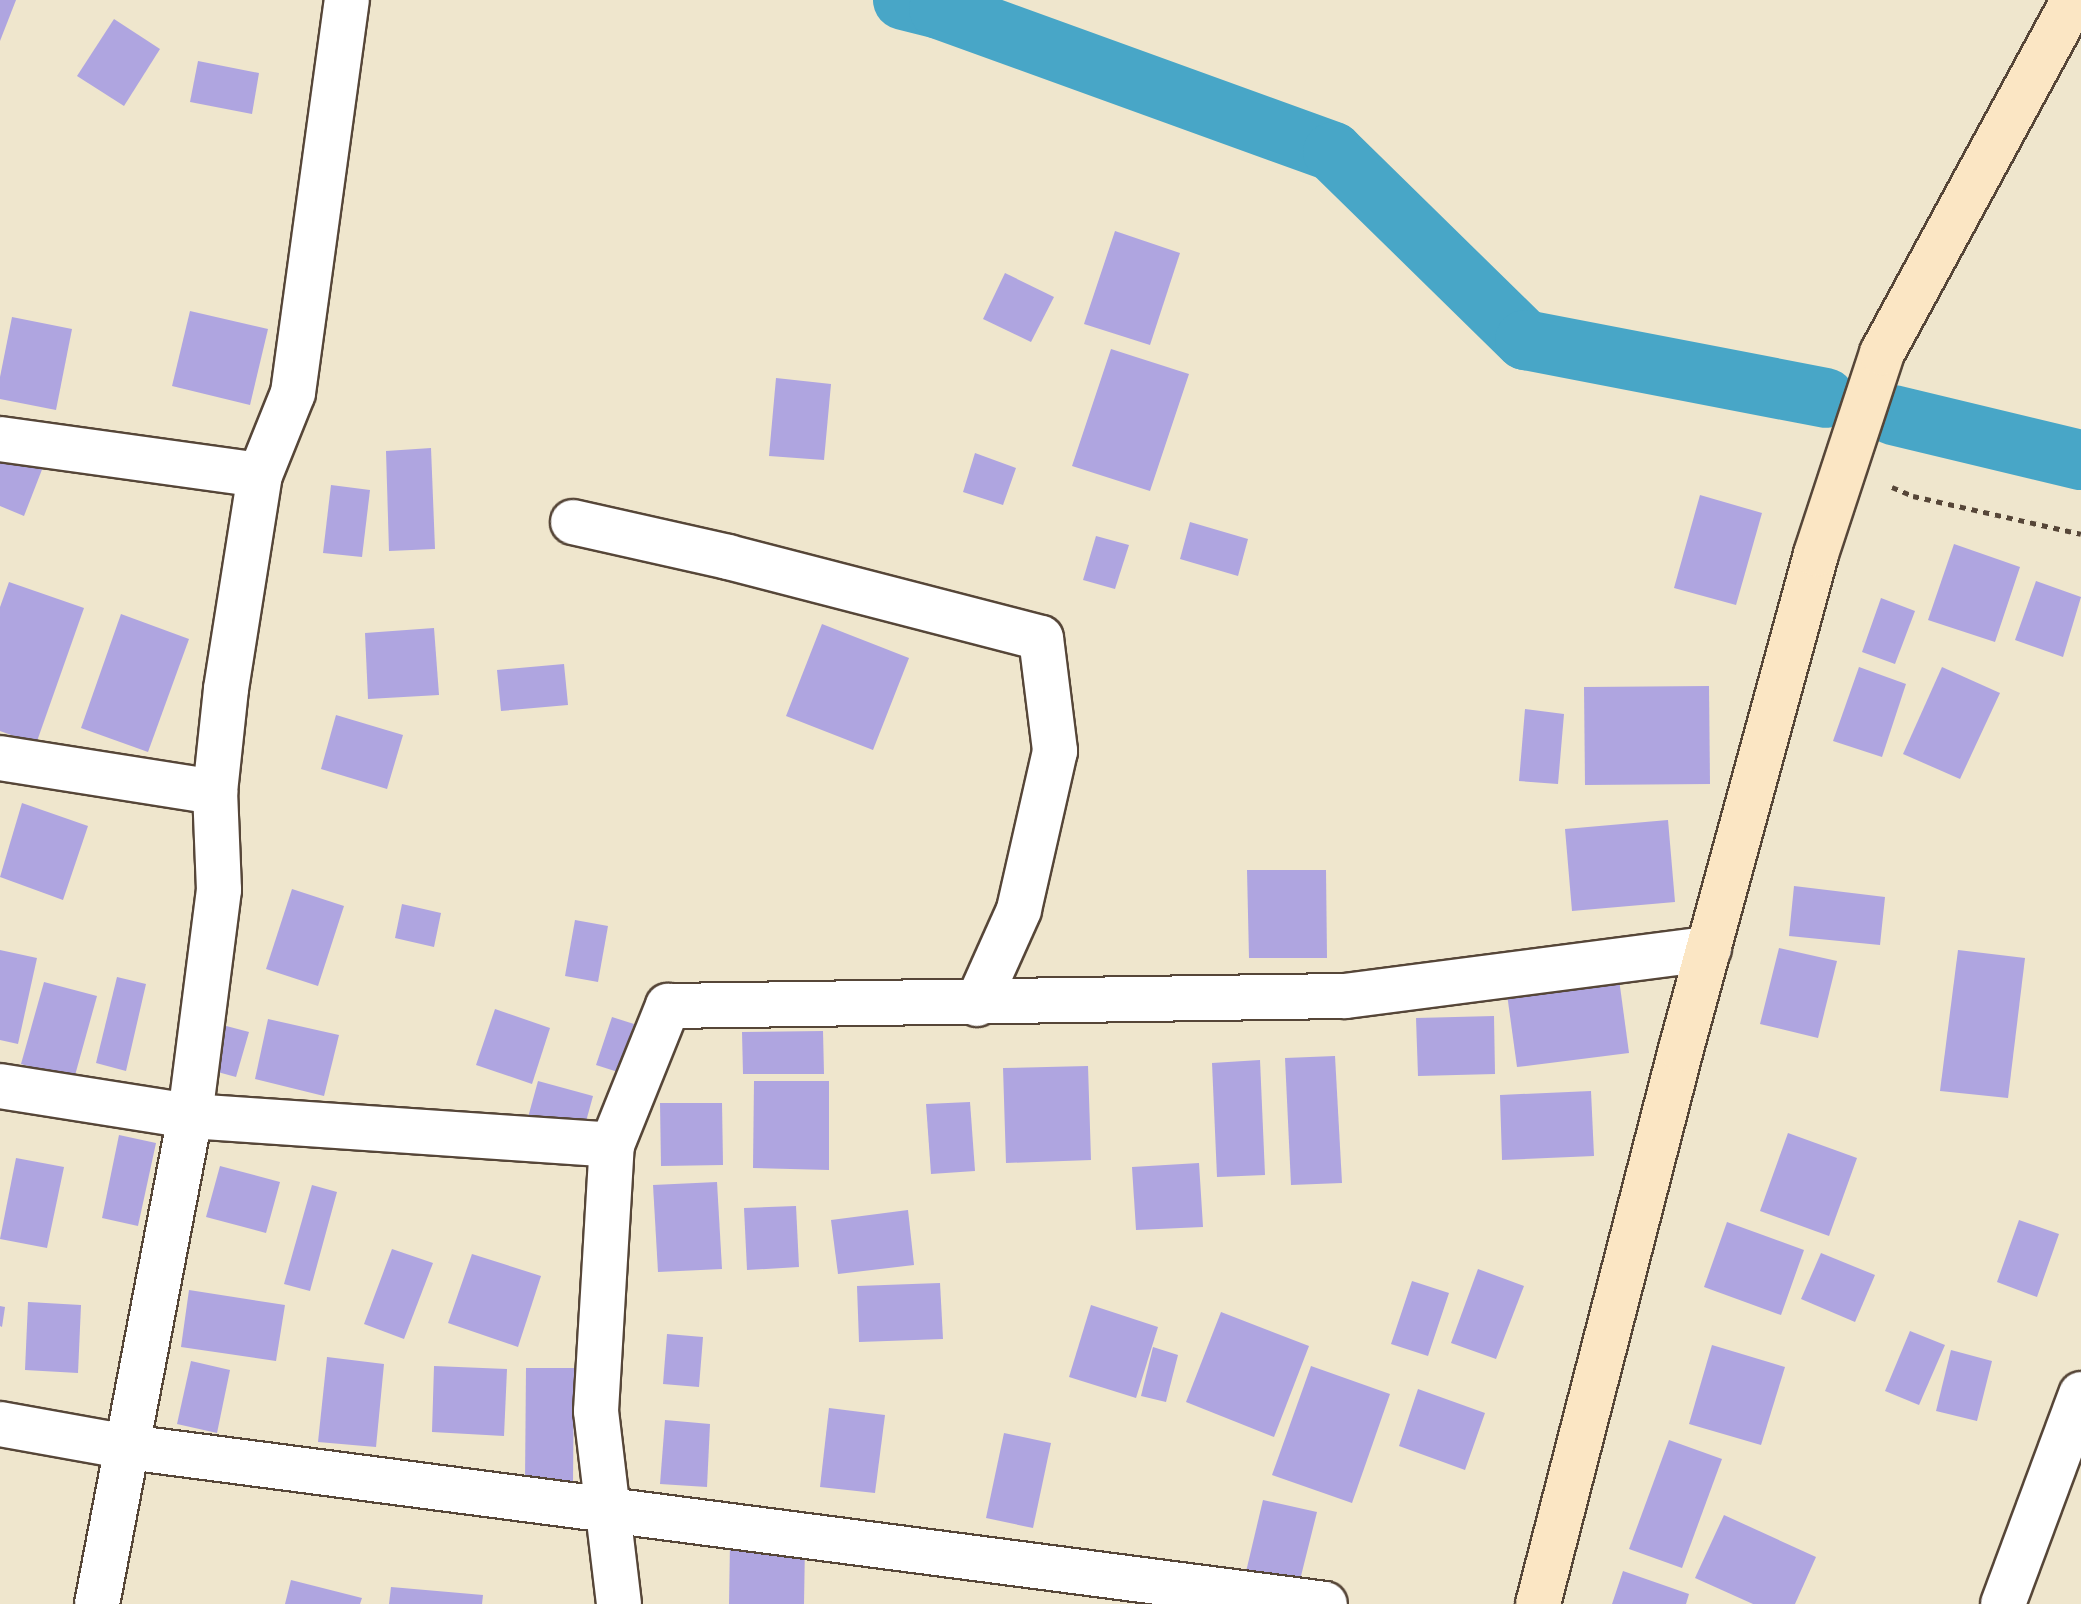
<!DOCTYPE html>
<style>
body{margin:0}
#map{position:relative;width:2081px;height:1604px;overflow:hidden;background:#efe6cd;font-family:"Indie Flower",sans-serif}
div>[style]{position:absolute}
.canal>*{height:60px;margin:-30px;padding:0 30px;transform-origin:30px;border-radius:30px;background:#48a6c7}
.building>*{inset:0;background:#afa5e0}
.path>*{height:5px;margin-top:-2.5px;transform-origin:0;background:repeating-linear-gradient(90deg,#564638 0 6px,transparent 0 12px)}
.roads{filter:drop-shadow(2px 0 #564638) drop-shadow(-2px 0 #564638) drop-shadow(0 2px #564638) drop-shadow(0 -2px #564638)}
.street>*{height:44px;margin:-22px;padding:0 22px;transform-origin:22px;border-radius:22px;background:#fff}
.secondary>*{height:44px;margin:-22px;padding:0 22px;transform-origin:22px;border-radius:22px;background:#fbe6c4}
span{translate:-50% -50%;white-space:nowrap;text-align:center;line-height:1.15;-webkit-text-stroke:6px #f7f3e8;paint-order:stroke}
</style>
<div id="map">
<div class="canal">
<div style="left:903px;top:0;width:37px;rotate:14deg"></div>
<div style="left:939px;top:9px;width:419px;rotate:19.9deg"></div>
<div style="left:1333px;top:152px;width:269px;rotate:44.4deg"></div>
<div style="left:1525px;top:340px;width:306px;rotate:10.9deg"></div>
<div style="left:1893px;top:415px;width:193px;rotate:13.5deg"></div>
</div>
<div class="building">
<div style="clip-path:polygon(0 0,16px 0,0 41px)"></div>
<div style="clip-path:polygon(114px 19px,160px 49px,124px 106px,77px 76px)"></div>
<div style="clip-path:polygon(198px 61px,259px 73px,252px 114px,190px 102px)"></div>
<div style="clip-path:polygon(1115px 231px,1180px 253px,1150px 345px,1084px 324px)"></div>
<div style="clip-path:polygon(1005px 273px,1054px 297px,1031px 342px,983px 319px)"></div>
<div style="clip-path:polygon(190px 311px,268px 329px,250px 405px,172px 386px)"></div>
<div style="clip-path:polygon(12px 317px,72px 329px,56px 410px,0 399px,0 377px)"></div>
<div style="clip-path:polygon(1111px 349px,1189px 374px,1150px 491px,1072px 466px)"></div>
<div style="clip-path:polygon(776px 378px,831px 384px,824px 460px,769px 456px)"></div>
<div style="clip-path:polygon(431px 448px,435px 549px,389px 551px,386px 451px)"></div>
<div style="clip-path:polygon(0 449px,43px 467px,24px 516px,0 506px)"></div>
<div style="clip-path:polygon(975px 453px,1016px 468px,1003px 505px,963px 492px)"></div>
<div style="clip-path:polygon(331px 485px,370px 490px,362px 557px,323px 553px)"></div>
<div style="clip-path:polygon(1700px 495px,1762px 513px,1736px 605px,1674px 588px)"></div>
<div style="clip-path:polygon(1190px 522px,1248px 539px,1238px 576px,1180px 559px)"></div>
<div style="clip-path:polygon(1096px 536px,1129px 545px,1115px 589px,1083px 580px)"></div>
<div style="clip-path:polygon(1954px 544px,2020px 567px,1995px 642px,1928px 620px)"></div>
<div style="clip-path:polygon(2036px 581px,2081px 597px,2063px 657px,2015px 640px)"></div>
<div style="clip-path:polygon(9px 582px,84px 608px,36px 744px,0 731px,0 607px)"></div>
<div style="clip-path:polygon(1881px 598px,1915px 611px,1895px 664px,1862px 652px)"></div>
<div style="clip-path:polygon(121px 614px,189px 639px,148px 752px,81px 728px)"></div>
<div style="clip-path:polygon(822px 624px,909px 658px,873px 750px,786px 716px)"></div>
<div style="clip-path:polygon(434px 628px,439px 695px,368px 699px,365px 633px)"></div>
<div style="clip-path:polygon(564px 664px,568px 705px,501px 711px,497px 670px)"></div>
<div style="clip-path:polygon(1859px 667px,1906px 684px,1882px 757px,1833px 741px)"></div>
<div style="clip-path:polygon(1942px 667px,2000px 693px,1960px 779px,1903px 754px)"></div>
<div style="clip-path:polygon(1709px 686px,1710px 784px,1585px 785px,1584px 687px)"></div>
<div style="clip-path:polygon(1525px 709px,1564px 714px,1558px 784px,1519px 781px)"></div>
<div style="clip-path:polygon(336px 715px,403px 735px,387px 789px,321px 769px)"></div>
<div style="clip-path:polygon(22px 803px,88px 826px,63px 900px,0 877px)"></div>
<div style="clip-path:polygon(1668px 820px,1675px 902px,1572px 911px,1565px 829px)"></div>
<div style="clip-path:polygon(1247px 870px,1326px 870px,1327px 958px,1249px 958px)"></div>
<div style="clip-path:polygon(1794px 886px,1885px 897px,1880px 945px,1789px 936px)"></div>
<div style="clip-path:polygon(292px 889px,344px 906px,318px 986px,266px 969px)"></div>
<div style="clip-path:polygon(402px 904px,441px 913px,434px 947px,395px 938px)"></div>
<div style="clip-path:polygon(575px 920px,608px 926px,598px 982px,565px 976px)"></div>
<div style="clip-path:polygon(1779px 948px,1837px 961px,1818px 1038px,1760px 1024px)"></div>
<div style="clip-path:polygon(0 950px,37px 958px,18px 1044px,0 1040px)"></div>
<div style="clip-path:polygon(1958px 950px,2025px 958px,2008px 1098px,1940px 1091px)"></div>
<div style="clip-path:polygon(117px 977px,146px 984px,126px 1071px,96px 1063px)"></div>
<div style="clip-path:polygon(1619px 979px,1629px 1053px,1517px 1067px,1507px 994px)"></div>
<div style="clip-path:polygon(44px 982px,97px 996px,74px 1079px,21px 1064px)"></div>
<div style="clip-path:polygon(495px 1009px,550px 1028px,532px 1084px,476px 1065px)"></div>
<div style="clip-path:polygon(1494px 1016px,1495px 1074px,1418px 1076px,1416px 1018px)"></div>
<div style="clip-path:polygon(612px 1017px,634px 1024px,618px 1072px,596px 1065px)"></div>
<div style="clip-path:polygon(268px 1019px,339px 1035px,324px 1096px,255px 1079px)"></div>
<div style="clip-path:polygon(215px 1023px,249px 1032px,236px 1077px,203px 1068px)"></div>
<div style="clip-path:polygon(823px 1031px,824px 1074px,743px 1074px,742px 1032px)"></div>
<div style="clip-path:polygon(1335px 1056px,1342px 1183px,1291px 1185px,1285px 1058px)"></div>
<div style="clip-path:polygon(1260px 1060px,1265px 1175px,1217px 1177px,1212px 1063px)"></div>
<div style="clip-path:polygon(1088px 1066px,1091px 1160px,1006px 1163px,1003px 1068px)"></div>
<div style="clip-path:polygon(538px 1081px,593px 1096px,582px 1136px,527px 1121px)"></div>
<div style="clip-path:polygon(754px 1081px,829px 1081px,829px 1170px,753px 1168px)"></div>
<div style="clip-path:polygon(1591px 1091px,1594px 1156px,1502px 1160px,1500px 1095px)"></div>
<div style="clip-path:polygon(970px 1102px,975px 1171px,931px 1174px,926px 1104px)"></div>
<div style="clip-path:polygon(660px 1103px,722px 1103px,723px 1165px,661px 1166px)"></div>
<div style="clip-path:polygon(1788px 1133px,1857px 1158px,1829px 1236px,1760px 1211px)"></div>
<div style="clip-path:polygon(119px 1135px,156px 1143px,138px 1226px,102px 1218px)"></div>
<div style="clip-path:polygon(16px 1158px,64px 1167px,47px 1248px,0 1239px)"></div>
<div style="clip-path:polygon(1199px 1163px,1203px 1227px,1136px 1230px,1132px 1167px)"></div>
<div style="clip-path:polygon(220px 1166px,280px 1182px,266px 1233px,206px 1217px)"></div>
<div style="clip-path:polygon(717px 1182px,722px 1269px,658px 1272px,653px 1185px)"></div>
<div style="clip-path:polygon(312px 1185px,337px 1192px,310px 1291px,284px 1284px)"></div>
<div style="clip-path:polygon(796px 1206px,799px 1267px,747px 1270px,744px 1208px)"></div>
<div style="clip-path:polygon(908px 1210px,914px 1265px,838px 1274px,831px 1220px)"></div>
<div style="clip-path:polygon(2019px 1220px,2059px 1234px,2037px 1297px,1997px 1282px)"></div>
<div style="clip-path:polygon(1727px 1222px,1804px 1250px,1781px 1315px,1704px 1287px)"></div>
<div style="clip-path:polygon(392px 1249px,433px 1263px,404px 1339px,364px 1324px)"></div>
<div style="clip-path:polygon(1821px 1253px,1875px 1275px,1855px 1322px,1801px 1299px)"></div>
<div style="clip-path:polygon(472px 1254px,541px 1276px,518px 1347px,448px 1323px)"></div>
<div style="clip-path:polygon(1478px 1269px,1524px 1286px,1496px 1359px,1451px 1343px)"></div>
<div style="clip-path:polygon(1412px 1281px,1449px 1293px,1428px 1356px,1391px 1344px)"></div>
<div style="clip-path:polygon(940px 1283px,943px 1339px,859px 1342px,857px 1286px)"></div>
<div style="clip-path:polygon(189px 1290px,285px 1305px,276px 1361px,181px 1347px)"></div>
<div style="clip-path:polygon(28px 1302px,81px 1305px,78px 1373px,25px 1370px)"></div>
<div style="clip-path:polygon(1091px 1305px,1158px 1327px,1136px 1398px,1069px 1377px)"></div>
<div style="clip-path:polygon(0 1306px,5px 1307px,2px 1327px,0 1326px)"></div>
<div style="clip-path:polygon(1221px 1312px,1309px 1346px,1274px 1437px,1186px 1402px)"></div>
<div style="clip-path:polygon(1910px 1331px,1945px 1345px,1919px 1405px,1885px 1391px)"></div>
<div style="clip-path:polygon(667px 1334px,703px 1337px,699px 1387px,663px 1384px)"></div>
<div style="clip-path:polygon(1712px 1345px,1785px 1367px,1761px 1445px,1689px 1424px)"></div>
<div style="clip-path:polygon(1153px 1347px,1178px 1355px,1166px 1402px,1141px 1396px)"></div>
<div style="clip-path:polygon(1951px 1350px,1992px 1361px,1977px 1421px,1936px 1411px)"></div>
<div style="clip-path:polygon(327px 1357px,384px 1364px,376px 1447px,318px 1442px)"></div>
<div style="clip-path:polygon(191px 1361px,230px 1370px,217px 1433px,177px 1424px)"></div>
<div style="clip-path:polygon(434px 1366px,507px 1369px,504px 1436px,432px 1432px)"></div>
<div style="clip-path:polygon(1311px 1366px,1390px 1394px,1352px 1503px,1272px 1475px)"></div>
<div style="clip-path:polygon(526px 1368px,574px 1368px,573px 1482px,525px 1481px)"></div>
<div style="clip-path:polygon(1418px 1389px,1485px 1413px,1465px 1470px,1399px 1446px)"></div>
<div style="clip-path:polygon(829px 1408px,885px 1415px,875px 1493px,820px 1487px)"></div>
<div style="clip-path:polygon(665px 1420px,710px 1424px,707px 1487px,660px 1484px)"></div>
<div style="clip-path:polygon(1004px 1433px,1051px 1443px,1033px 1528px,986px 1518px)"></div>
<div style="clip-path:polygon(1669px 1440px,1722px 1459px,1682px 1568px,1629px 1549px)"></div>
<div style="clip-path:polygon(1263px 1500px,1317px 1512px,1298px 1588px,1245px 1576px)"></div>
<div style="clip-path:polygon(1724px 1515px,1816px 1557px,1795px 1604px,1753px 1604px,1695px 1578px)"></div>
<div style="clip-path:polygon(730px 1542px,805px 1544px,804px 1604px,729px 1604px)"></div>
<div style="clip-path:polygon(1623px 1571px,1689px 1594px,1686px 1604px,1612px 1604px)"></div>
<div style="clip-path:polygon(291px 1580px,362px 1598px,360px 1604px,285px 1604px)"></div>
<div style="clip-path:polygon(391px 1587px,483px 1595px,482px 1604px,389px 1604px)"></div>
</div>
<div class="path">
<div style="left:1892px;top:487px;width:23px;rotate:23deg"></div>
<div style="left:1913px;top:496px;width:172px;rotate:12.7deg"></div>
</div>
<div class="roads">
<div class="street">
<div style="left:0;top:439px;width:262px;rotate:7.9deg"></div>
<div style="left:573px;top:522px;width:159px;rotate:12.7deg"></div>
<div style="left:728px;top:557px;width:323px;rotate:14.5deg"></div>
<div style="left:1041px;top:638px;width:114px;rotate:82.9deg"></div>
<div style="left:1055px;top:751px;width:163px;rotate:102.8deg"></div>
<div style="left:1019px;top:910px;width:103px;rotate:114.1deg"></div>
<div style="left:0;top:758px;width:218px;rotate:9deg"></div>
<div style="left:0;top:1086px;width:192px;rotate:9deg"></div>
<div style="left:190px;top:1116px;width:423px;rotate:3.9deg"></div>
<div style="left:0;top:1424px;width:130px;rotate:10.2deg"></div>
<div style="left:128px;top:1447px;width:1207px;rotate:7.47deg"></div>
<div style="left:97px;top:1604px;width:497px;rotate:-79.2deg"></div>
<div style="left:190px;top:1116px;width:228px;rotate:-82.7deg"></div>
<div style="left:219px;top:890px;width:98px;rotate:-92.3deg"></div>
<div style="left:215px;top:792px;width:104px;rotate:-83.9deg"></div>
<div style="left:226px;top:689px;width:217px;rotate:-81deg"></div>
<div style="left:260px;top:475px;width:88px;rotate:-68.1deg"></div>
<div style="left:293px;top:393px;width:397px;rotate:-82.2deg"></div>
<div style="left:619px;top:1604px;width:194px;rotate:-96.8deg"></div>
<div style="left:596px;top:1411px;width:266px;rotate:-86.6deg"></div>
<div style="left:612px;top:1145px;width:150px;rotate:-68.1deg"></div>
<div style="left:668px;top:1006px;width:677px;rotate:-0.85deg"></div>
<div style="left:1345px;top:996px;width:367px;rotate:-7.4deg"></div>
<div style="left:2003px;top:1604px;width:224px;rotate:-69.6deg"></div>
</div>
<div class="secondary">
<div style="left:1538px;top:1604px;width:573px;rotate:-75.55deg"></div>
<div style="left:1681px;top:1049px;width:513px;rotate:-74.74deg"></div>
<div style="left:1816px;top:554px;width:212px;rotate:-71.8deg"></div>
<div style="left:1882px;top:353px;width:402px;rotate:-61.5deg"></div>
</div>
</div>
</div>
